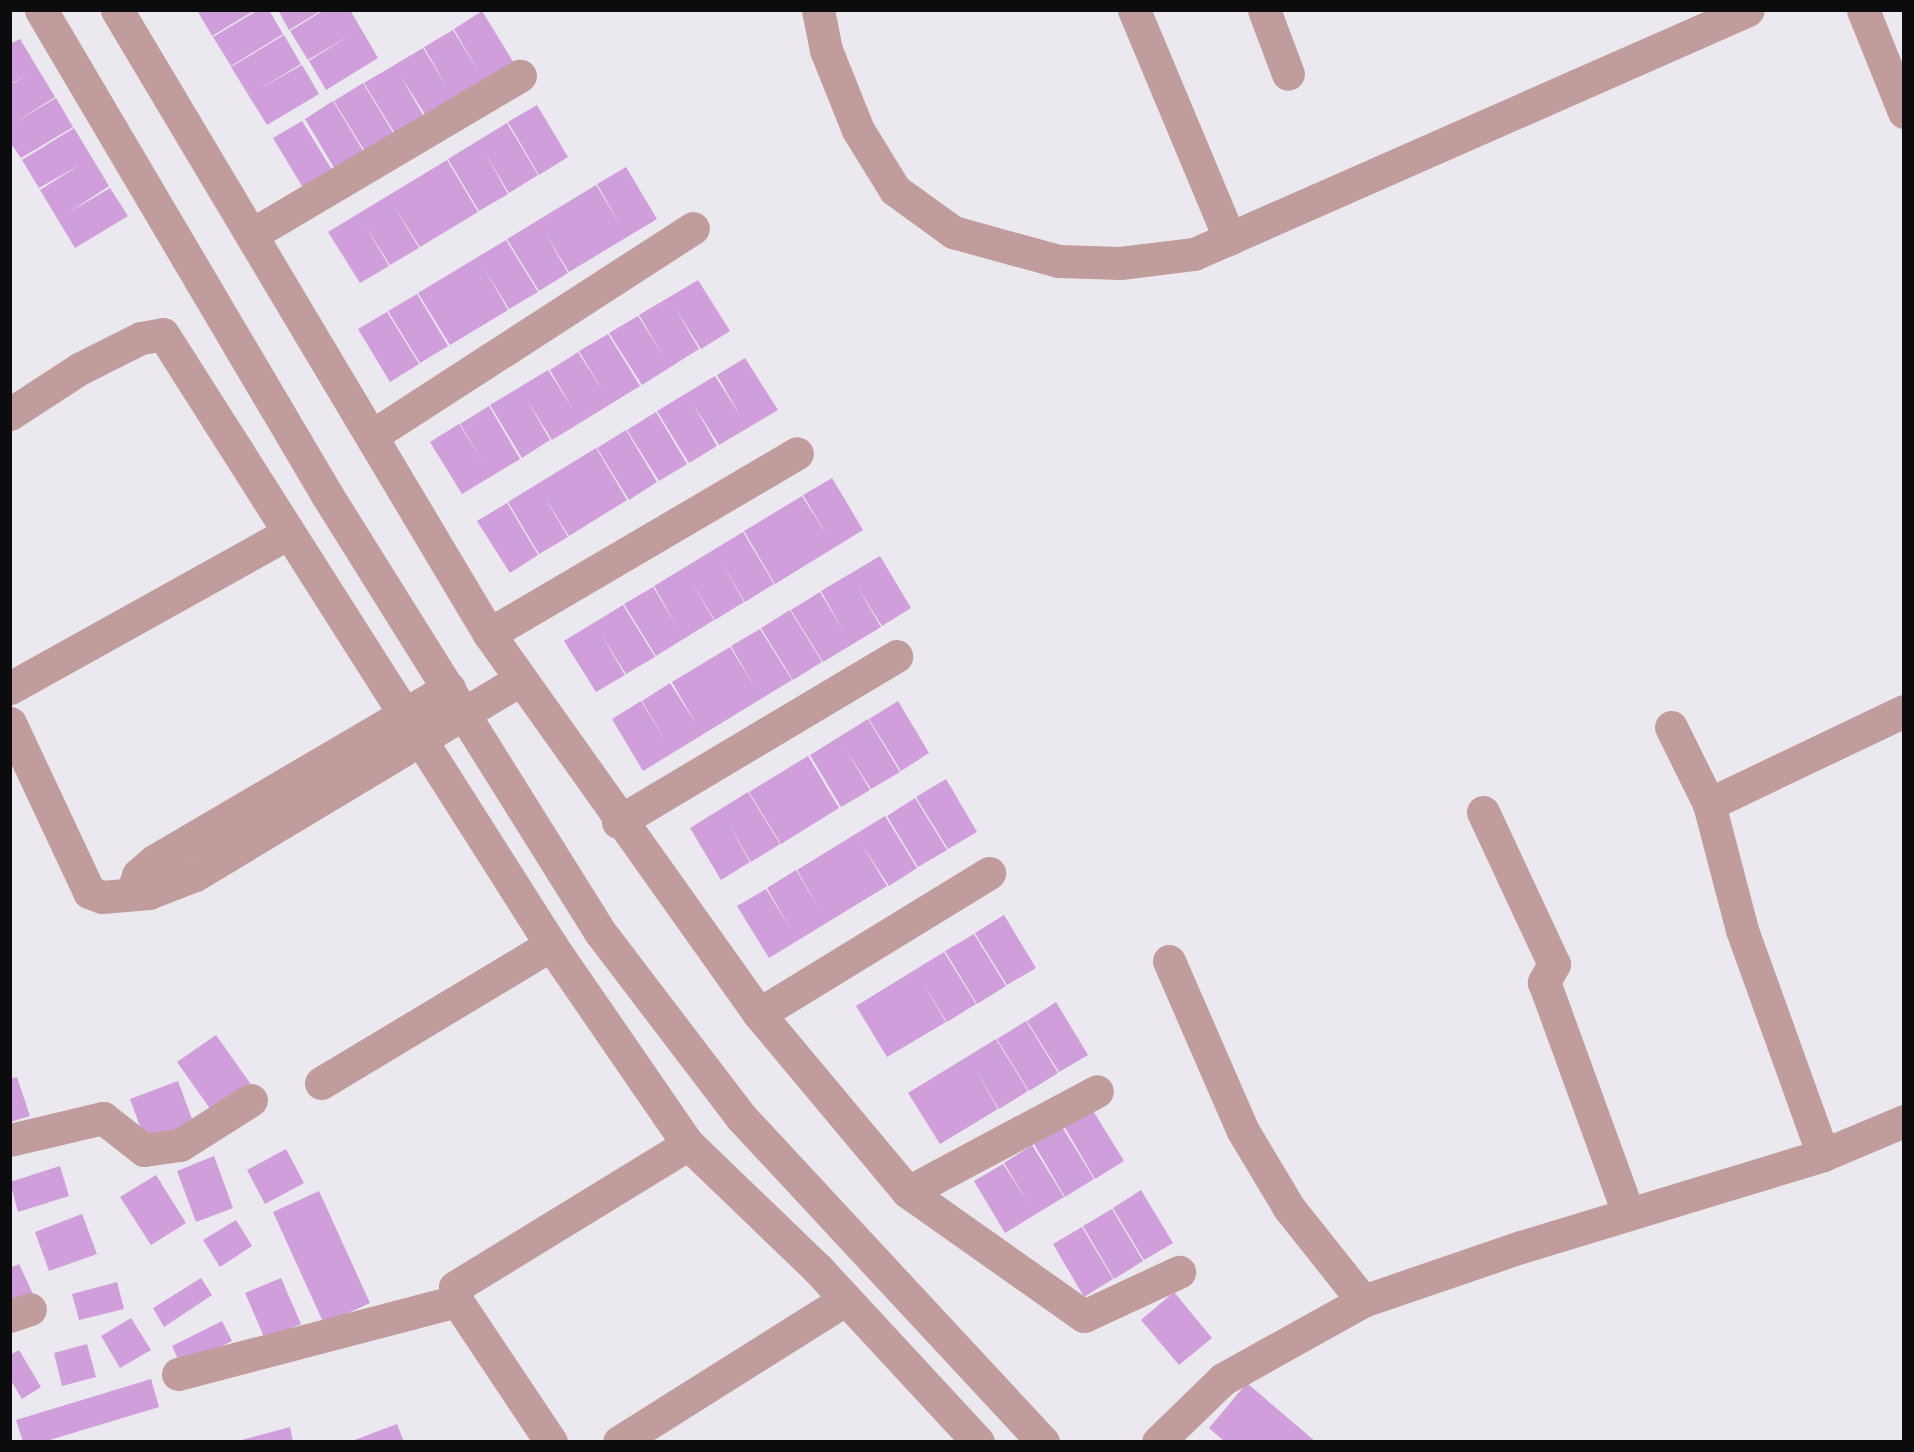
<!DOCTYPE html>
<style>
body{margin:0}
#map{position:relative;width:1914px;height:1452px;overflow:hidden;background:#ebe8f0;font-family:Quicksand,sans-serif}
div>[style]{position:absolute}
.building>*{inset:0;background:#d09eda}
.minor>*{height:33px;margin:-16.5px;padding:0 16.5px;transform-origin:16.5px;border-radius:16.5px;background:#c19c9c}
span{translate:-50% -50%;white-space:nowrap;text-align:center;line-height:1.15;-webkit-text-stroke:4.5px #fff;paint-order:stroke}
.frame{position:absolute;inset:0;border:12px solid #0c0b0d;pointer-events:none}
</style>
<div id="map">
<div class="building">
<div style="clip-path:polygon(197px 10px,255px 10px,212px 36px)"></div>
<div style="clip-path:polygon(258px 10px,269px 10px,283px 34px,231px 66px,213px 37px)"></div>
<div style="clip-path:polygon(278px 10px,322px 10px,289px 30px)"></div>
<div style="clip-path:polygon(324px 10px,350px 10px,378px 58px,326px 90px,309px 61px,350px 35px,308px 60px,290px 31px)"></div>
<div style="clip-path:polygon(482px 11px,514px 63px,426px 116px,400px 75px,424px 117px,396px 135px,364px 83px,423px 48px,448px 89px,424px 47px,453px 30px,478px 71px,454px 29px)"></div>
<div style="clip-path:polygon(284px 35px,301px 64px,259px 89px,302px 65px,319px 94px,267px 125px,231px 67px)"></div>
<div style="clip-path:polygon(20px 39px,55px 97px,14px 123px,56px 98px,73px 127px,21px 158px,10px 142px,10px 85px,27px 75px,10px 84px,10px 44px)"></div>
<div style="clip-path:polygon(363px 83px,395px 136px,366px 153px,334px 101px)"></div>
<div style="clip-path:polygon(333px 101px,365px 154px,336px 171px,305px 119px)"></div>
<div style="clip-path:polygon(537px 105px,568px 157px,539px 175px,508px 122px)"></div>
<div style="clip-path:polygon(302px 121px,334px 173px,305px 191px,273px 138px)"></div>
<div style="clip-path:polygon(507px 123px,538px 175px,509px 193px,484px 151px,508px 194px,479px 211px,448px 159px)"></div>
<div style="clip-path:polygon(74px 128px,109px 186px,68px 213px,110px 188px,128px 216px,75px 248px,40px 190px,81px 164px,39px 188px,22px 160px)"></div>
<div style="clip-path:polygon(447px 160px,478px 212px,420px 247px,394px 206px,419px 248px,390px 265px,364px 224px,389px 266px,360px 283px,328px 232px)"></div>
<div style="clip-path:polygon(626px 167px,657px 219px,569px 272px,544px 231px,568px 273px,539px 291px,507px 239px,596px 185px,621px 226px,597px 184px)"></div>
<div style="clip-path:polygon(506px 240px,538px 292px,509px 309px,484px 268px,508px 310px,450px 345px,418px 293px)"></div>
<div style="clip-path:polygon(698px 280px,730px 331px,701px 349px,675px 308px,699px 349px,642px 385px,609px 333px,638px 316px,664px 357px,639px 315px)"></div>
<div style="clip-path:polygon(417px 294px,448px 346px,420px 363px,388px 311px)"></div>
<div style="clip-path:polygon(387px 312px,419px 364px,390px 382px,358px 329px)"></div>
<div style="clip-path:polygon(608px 334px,640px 386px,552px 440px,526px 398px,550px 440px,522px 458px,490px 405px,548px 370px,574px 411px,550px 370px,578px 352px,604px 393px,579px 351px)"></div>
<div style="clip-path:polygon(745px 358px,778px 410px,719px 445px,693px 404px,717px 446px,689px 463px,657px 411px,715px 376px,741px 417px,717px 375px)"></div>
<div style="clip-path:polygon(489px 406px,520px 459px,462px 494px,430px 442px,459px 424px,485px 465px,460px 424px)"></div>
<div style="clip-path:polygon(656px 412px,687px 464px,659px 481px,627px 430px)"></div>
<div style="clip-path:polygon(626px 430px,657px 482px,629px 500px,597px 448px)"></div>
<div style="clip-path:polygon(596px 448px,627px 500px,569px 536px,543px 495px,568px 537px,539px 554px,508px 502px)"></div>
<div style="clip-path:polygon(832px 478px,863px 530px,775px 584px,744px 531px,802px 496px,828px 537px,803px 495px)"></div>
<div style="clip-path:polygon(507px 503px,538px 555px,510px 573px,477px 521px)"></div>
<div style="clip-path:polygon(743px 532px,774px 584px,745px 602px,720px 560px,744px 602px,715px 620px,689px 579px,714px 620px,656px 656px,624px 604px,653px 587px,678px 628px,654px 586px)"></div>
<div style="clip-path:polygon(880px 556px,911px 608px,882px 626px,856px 585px,881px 627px,823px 662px,791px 610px,820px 592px,845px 634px,821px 591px)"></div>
<div style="clip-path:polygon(623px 605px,655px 657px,626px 674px,600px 633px,625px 675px,596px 692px,564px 641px)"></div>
<div style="clip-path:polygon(790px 610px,822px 662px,793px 680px,761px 628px)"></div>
<div style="clip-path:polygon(760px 629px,792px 680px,643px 771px,612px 719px,641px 701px,666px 742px,642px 701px,670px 683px,696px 724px,672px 682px,730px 647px,755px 688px,731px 646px)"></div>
<div style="clip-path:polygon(898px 701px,929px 753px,901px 771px,869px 719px)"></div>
<div style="clip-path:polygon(868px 719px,900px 772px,871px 789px,845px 748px,870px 790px,841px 807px,810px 755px)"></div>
<div style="clip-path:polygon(808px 756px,839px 808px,781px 844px,749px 792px)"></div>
<div style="clip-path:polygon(946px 779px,977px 832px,948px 849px,916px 797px)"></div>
<div style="clip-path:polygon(748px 792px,780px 844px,751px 862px,726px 820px,750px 862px,721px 880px,690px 828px)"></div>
<div style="clip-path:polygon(915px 798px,947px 850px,918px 867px,887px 816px)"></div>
<div style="clip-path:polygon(885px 816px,917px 868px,889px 886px,862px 845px,887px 886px,769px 958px,737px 906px,766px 889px,791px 930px,767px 888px,796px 870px,821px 912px,797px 870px)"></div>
<div style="clip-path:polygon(1004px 915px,1036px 968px,1007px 985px,975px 933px)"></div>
<div style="clip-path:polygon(974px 934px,1006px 986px,977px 1004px,945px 951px)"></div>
<div style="clip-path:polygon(944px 952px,976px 1004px,947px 1022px,921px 980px,946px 1022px,887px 1057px,856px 1006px)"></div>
<div style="clip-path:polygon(1056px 1002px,1088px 1055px,1059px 1072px,1027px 1021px)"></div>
<div style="clip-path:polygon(1026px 1021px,1058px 1073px,1029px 1091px,997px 1039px)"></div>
<div style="clip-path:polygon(216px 1035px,250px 1083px,211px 1110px,177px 1062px)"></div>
<div style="clip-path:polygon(996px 1039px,1028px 1091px,999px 1109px,974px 1067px,998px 1109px,940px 1144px,908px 1093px)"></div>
<div style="clip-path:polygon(17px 1077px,30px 1116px,10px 1122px,10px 1079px)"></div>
<div style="clip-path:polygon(178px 1081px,196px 1130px,148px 1148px,130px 1099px)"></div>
<div style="clip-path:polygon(1092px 1109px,1124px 1161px,1095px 1179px,1064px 1126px)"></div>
<div style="clip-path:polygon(1062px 1127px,1094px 1179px,1065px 1197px,1034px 1144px)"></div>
<div style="clip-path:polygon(1032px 1145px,1064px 1197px,1005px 1233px,974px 1181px,1003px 1164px,1029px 1204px,1004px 1163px)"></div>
<div style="clip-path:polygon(286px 1149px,304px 1183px,265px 1204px,247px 1170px)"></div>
<div style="clip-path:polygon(214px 1156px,233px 1208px,196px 1222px,177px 1171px)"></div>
<div style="clip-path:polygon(60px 1166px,69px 1196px,18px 1212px,10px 1182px)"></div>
<div style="clip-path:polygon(156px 1175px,186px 1223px,151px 1245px,120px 1197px)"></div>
<div style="clip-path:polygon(1141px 1190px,1173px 1243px,1144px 1260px,1113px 1208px)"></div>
<div style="clip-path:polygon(319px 1191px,370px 1303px,324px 1324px,273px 1212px)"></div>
<div style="clip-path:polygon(1112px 1209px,1143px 1261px,1114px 1279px,1083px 1226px)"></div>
<div style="clip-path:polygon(82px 1214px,97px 1254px,49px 1271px,35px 1232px)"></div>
<div style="clip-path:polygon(236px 1220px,252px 1246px,220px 1267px,203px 1240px)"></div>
<div style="clip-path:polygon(1082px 1227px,1113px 1279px,1084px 1297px,1053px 1244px)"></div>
<div style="clip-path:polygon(19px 1264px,33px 1294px,10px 1305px,10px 1268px)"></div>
<div style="clip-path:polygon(201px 1278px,212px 1295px,164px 1327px,153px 1308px)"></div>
<div style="clip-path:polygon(281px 1278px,301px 1324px,265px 1339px,245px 1293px)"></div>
<div style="clip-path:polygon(117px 1282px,124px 1309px,79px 1320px,72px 1294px)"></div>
<div style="clip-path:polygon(1174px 1292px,1212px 1338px,1179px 1365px,1141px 1320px)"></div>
<div style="clip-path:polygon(131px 1318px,151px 1350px,120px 1368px,101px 1336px)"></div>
<div style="clip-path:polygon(222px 1321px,232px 1341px,181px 1366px,172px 1346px)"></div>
<div style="clip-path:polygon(87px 1344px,96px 1377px,62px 1386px,54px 1353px)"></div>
<div style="clip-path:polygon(19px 1350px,41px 1387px,22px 1399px,10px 1379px,10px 1355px)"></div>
<div style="clip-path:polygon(151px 1379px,159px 1407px,43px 1442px,23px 1442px,16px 1420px)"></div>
<div style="clip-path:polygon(1247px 1383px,1316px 1442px,1225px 1442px,1209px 1428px)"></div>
<div style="clip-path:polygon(397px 1424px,404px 1442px,352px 1442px,352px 1441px)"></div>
<div style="clip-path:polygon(290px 1427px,293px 1442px,238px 1442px,238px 1441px)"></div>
</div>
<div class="minor">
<div style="left:41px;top:10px;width:563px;rotate:59.47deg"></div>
<div style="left:327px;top:495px;width:515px;rotate:58.01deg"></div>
<div style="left:600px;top:932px;width:233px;rotate:52.7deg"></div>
<div style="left:741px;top:1117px;width:444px;rotate:47.1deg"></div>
<div style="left:117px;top:10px;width:726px;rotate:59.2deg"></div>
<div style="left:489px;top:634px;width:466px;rotate:54.6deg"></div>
<div style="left:759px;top:1014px;width:232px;rotate:50.1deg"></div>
<div style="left:908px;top:1192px;width:215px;rotate:35.2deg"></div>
<div style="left:1084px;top:1316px;width:105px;rotate:-24.9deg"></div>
<div style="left:818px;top:10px;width:41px;rotate:78.7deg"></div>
<div style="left:826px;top:50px;width:86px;rotate:68.2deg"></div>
<div style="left:858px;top:130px;width:70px;rotate:58.3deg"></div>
<div style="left:895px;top:190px;width:72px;rotate:35.9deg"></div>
<div style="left:953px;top:232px;width:109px;rotate:15.4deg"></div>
<div style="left:1058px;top:261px;width:62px;rotate:1.8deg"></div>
<div style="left:1120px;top:263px;width:75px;rotate:-6.9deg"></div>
<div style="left:1194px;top:254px;width:605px;rotate:-23.77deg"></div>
<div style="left:1134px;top:10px;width:248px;rotate:67.3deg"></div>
<div style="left:1264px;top:10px;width:68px;rotate:69.4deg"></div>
<div style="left:1863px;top:10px;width:110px;rotate:68.1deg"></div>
<div style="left:254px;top:233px;width:309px;rotate:-30.6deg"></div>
<div style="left:10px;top:414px;width:82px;rotate:-33.1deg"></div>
<div style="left:79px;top:369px;width:69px;rotate:-26.6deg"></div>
<div style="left:141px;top:338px;width:22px;rotate:-10deg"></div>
<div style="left:163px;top:334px;width:724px;rotate:57.58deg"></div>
<div style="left:551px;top:945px;width:242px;rotate:55.5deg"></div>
<div style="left:688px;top:1144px;width:179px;rotate:43.9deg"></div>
<div style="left:817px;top:1268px;width:237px;rotate:47.2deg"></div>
<div style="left:373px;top:435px;width:381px;rotate:-32.9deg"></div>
<div style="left:489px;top:634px;width:357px;rotate:-30.4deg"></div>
<div style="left:10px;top:688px;width:318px;rotate:-29.1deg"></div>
<div style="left:10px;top:723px;width:187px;rotate:64.9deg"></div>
<div style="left:89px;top:892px;width:14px;rotate:21deg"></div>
<div style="left:102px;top:897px;width:47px;rotate:-4.9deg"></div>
<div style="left:149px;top:893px;width:49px;rotate:-21.4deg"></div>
<div style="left:195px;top:875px;width:379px;rotate:-31deg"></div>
<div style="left:1671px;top:727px;width:86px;rotate:63.7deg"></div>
<div style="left:1709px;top:804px;width:130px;rotate:75.3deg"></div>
<div style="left:1742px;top:930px;width:239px;rotate:70.2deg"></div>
<div style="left:1709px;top:804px;width:216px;rotate:-25.5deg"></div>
<div style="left:1483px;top:812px;width:168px;rotate:65deg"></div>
<div style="left:1554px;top:964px;width:21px;rotate:119deg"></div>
<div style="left:1544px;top:982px;width:246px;rotate:70deg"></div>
<div style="left:618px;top:822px;width:324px;rotate:-30.8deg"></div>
<div style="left:132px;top:894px;width:20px;rotate:-72deg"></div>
<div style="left:138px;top:875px;width:21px;rotate:-41deg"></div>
<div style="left:154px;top:861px;width:342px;rotate:-30.4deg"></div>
<div style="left:1169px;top:961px;width:185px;rotate:66.5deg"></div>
<div style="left:1243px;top:1131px;width:90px;rotate:59.1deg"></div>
<div style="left:1289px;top:1208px;width:119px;rotate:51.5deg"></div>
<div style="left:759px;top:1014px;width:270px;rotate:-31.5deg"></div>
<div style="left:321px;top:1083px;width:268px;rotate:-31deg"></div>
<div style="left:10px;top:1140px;width:96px;rotate:-13.3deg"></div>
<div style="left:103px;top:1118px;width:52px;rotate:38deg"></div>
<div style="left:144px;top:1150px;width:36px;rotate:-8deg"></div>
<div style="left:180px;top:1145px;width:84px;rotate:-32.4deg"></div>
<div style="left:908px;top:1192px;width:214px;rotate:-28.1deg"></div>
<div style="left:10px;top:1316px;width:21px;rotate:-19deg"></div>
<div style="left:178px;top:1374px;width:288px;rotate:-14.7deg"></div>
<div style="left:551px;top:1442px;width:169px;rotate:-123.7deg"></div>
<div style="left:457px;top:1301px;width:14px;rotate:-98deg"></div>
<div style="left:455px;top:1287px;width:273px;rotate:-31.5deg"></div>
<div style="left:619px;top:1442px;width:268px;rotate:-32.2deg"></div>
<div style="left:1158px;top:1442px;width:91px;rotate:-44.1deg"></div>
<div style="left:1223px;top:1379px;width:160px;rotate:-29.1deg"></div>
<div style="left:1363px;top:1301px;width:167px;rotate:-18.9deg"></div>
<div style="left:1521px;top:1247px;width:316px;rotate:-16.9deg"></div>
<div style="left:1823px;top:1155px;width:88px;rotate:-22.8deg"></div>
</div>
<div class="frame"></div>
</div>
